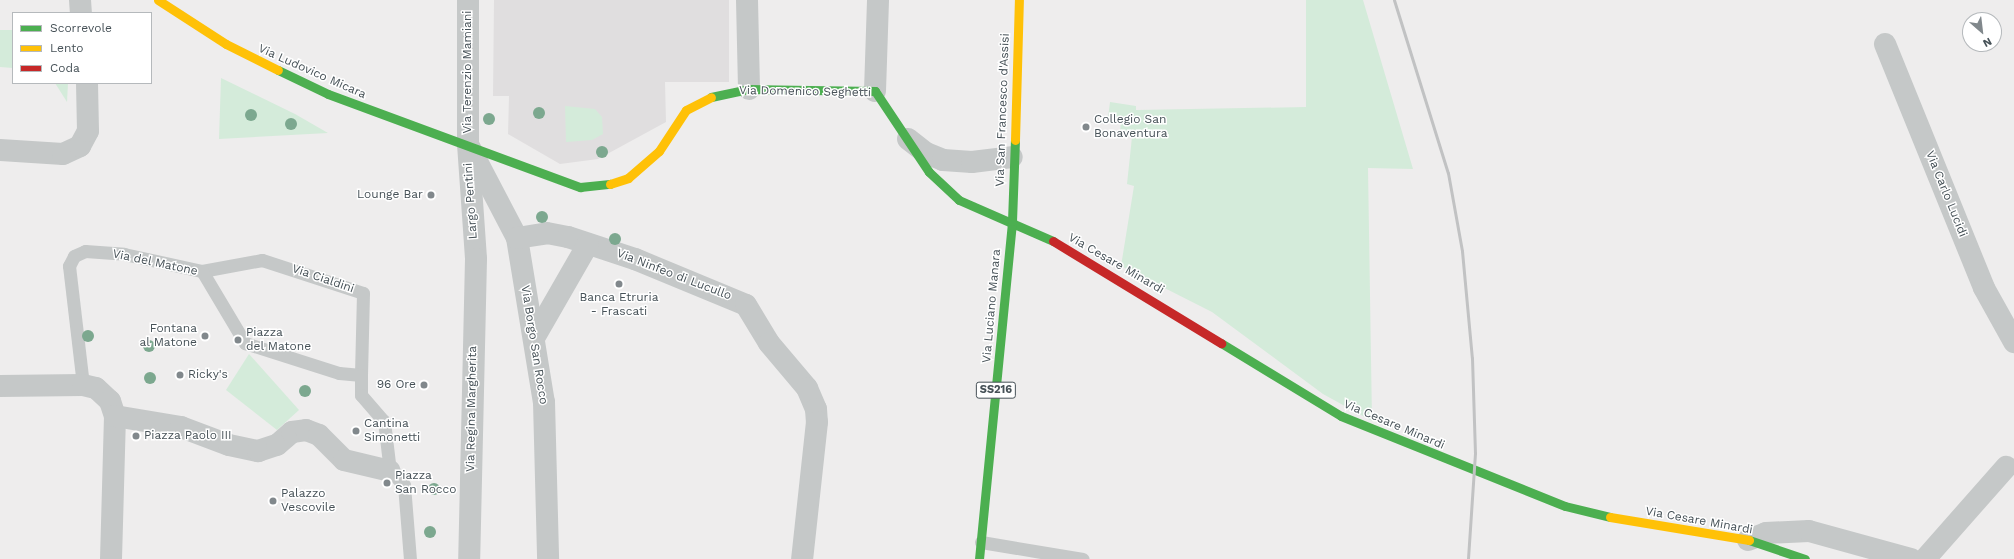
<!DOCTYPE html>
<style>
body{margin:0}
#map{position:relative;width:2014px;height:559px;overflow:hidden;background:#eeeded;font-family:"Work Sans",sans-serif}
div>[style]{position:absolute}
.education>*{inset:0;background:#e0dedf}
.green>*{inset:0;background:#d4ebda}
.lane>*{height:13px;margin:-6.5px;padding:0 6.5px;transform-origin:6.5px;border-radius:6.5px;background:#c5c8c8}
.street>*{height:22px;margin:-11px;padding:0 11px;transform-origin:11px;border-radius:11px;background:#c5c8c8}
.fast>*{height:9px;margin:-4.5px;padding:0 4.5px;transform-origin:4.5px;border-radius:4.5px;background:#4caf50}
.slow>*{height:9px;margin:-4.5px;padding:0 4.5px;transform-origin:4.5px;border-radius:4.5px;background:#ffc107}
.jam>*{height:9px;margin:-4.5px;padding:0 4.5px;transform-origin:4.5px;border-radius:4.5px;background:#c62828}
.rail>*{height:3px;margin:-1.5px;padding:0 1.5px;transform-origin:1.5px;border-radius:1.5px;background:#c1c2c3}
.trees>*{width:12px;height:12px;margin:-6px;border-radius:50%;background:#7ca88f}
.dots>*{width:11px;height:11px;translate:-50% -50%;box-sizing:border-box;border:2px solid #fff;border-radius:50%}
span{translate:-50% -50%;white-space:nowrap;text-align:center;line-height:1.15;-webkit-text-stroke:3px #fff;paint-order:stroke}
.shield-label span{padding:1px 3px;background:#fff;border:1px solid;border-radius:3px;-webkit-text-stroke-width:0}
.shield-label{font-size:11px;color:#465157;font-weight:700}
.street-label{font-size:12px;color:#465157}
.poi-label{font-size:12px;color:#465157}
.left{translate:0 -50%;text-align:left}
.right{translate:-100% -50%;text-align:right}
.legend{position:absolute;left:12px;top:12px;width:140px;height:72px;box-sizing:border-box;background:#fff;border:1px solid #b5b9bc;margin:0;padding:5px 7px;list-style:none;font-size:12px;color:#465157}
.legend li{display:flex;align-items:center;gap:8px;height:20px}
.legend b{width:20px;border:1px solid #b5b9bc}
.north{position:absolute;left:1962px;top:12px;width:40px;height:40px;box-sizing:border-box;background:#fff;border:1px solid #b5b9bc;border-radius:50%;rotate:152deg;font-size:11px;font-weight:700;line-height:16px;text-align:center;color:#465157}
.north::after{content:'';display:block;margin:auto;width:14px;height:18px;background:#81888c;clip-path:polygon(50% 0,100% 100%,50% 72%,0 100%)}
</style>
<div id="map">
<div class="education">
<div style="clip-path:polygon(494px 0,729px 0,729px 82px,665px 82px,666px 122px,598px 159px,560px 164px,508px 134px,509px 96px,493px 96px)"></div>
</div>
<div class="green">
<div style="clip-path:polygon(1306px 0,1363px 0,1413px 169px,1368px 168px,1372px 421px,1323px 394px,1212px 312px,1121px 266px,1134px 186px,1127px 184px,1132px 137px,1120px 135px,1121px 119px,1108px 118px,1110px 102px,1136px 106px,1136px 110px,1306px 107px)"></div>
<div style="clip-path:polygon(0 30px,13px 30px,13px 68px,0 67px)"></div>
<div style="clip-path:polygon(221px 78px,295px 114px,328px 133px,219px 139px)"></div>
<div style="clip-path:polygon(55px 83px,68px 83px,67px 102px)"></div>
<div style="clip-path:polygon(565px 106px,595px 109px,602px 117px,603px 134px,592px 140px,566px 142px)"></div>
<div style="clip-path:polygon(249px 354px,299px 410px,277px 430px,226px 390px)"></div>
</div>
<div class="lane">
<div style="left:202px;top:271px;width:61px;rotate:-10.4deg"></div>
<div style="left:262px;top:260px;width:106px;rotate:18.1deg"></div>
<div style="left:363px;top:293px;width:82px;rotate:91.4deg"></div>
<div style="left:83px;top:385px;width:120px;rotate:-96.7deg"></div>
<div style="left:69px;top:266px;width:11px;rotate:-63deg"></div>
<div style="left:74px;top:256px;width:12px;rotate:-24deg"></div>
<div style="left:85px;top:251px;width:39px;rotate:4deg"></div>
<div style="left:124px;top:254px;width:80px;rotate:12.3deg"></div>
<div style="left:202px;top:271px;width:84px;rotate:59.2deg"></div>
<div style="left:245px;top:343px;width:99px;rotate:17.7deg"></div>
<div style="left:339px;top:373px;width:22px;rotate:5deg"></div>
<div style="left:361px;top:375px;width:20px;rotate:90deg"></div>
<div style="left:361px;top:395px;width:35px;rotate:49deg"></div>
<div style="left:384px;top:421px;width:50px;rotate:83.2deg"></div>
<div style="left:390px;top:471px;width:20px;rotate:45deg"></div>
<div style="left:404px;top:485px;width:74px;rotate:85.4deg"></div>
<div style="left:981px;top:542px;width:103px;rotate:9.5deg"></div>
</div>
<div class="street">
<div style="left:80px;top:0;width:13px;rotate:86deg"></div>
<div style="left:468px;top:0;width:144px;rotate:90deg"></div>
<div style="left:468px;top:144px;width:115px;rotate:86deg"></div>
<div style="left:476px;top:259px;width:300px;rotate:91.3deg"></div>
<div style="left:747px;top:0;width:89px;rotate:88.7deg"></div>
<div style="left:1885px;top:44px;width:263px;rotate:67.9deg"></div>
<div style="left:1984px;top:288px;width:62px;rotate:60.9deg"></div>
<div style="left:875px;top:91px;width:91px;rotate:-88.1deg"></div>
<div style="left:908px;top:139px;width:23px;rotate:38deg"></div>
<div style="left:926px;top:153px;width:18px;rotate:22deg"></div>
<div style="left:943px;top:160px;width:29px;rotate:4deg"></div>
<div style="left:972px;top:162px;width:40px;rotate:-7.1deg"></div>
<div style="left:470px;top:148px;width:102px;rotate:62.4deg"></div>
<div style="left:517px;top:238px;width:166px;rotate:80.7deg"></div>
<div style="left:544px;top:402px;width:157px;rotate:88.5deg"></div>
<div style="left:0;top:150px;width:63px;rotate:3.6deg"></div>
<div style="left:63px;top:154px;width:19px;rotate:-25deg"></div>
<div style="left:80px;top:146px;width:17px;rotate:-62deg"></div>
<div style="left:88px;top:131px;width:48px;rotate:-91.2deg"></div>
<div style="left:517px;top:238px;width:30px;rotate:-9deg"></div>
<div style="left:547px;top:233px;width:21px;rotate:11deg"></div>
<div style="left:568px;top:237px;width:71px;rotate:18.2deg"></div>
<div style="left:635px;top:259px;width:120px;rotate:22.5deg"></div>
<div style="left:746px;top:305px;width:44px;rotate:58.8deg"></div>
<div style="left:769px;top:343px;width:59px;rotate:49.8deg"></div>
<div style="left:807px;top:388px;width:23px;rotate:67deg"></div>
<div style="left:816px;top:409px;width:13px;rotate:86deg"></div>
<div style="left:817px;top:422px;width:138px;rotate:96.2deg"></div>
<div style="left:534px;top:338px;width:108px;rotate:-60.1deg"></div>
<div style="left:0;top:386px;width:83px;rotate:-0.7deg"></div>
<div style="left:83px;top:385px;width:13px;rotate:13deg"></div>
<div style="left:96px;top:388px;width:19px;rotate:43deg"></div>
<div style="left:110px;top:401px;width:16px;rotate:72deg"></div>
<div style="left:115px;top:416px;width:143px;rotate:91.6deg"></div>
<div style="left:115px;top:416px;width:67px;rotate:9.5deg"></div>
<div style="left:181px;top:427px;width:51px;rotate:20.6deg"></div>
<div style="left:229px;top:445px;width:30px;rotate:12deg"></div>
<div style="left:258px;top:451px;width:20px;rotate:-18deg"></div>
<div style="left:277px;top:445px;width:20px;rotate:-41deg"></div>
<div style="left:292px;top:432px;width:14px;rotate:-8deg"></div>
<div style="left:306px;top:430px;width:14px;rotate:21deg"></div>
<div style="left:319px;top:435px;width:35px;rotate:45deg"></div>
<div style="left:344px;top:460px;width:47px;rotate:13.4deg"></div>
<div style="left:1748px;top:540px;width:19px;rotate:-21deg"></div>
<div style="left:1766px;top:533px;width:43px;rotate:-2.7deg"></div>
<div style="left:1809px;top:531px;width:106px;rotate:15.4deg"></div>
<div style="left:1925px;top:559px;width:123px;rotate:-48.6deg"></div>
</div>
<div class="fast">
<div style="left:278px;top:70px;width:55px;rotate:25.6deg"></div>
<div style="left:328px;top:94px;width:269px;rotate:20.3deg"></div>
<div style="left:580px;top:187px;width:30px;rotate:-6deg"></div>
<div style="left:711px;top:97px;width:39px;rotate:-12deg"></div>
<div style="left:749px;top:89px;width:126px;rotate:0.9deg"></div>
<div style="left:875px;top:91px;width:97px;rotate:56.3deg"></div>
<div style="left:929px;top:172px;width:41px;rotate:43deg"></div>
<div style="left:959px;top:200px;width:103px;rotate:23.6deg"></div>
<div style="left:1221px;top:343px;width:140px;rotate:31.3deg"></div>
<div style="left:1341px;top:416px;width:241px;rotate:21.9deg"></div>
<div style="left:1565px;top:506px;width:46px;rotate:13.7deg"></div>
<div style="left:1749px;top:540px;width:59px;rotate:18.7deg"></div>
<div style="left:979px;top:559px;width:340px;rotate:-84.4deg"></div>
<div style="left:1012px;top:221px;width:81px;rotate:-87.9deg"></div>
</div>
<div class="slow">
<div style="left:158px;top:0;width:81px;rotate:32.9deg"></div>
<div style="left:226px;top:44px;width:58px;rotate:26.6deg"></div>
<div style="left:1015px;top:140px;width:140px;rotate:-88.4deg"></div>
<div style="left:610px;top:184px;width:19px;rotate:-18deg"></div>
<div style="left:628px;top:178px;width:41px;rotate:-41.1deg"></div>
<div style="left:659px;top:151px;width:49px;rotate:-56.6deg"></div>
<div style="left:686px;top:110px;width:28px;rotate:-27deg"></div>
<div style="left:1610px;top:517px;width:141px;rotate:9.4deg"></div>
</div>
<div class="jam">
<div style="left:1053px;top:241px;width:197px;rotate:31.3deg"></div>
</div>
<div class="rail">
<div style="left:1394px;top:0;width:181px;rotate:72.7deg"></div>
<div style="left:1448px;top:173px;width:79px;rotate:79.8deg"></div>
<div style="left:1462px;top:251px;width:107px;rotate:84.7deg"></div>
<div style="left:1472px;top:358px;width:95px;rotate:88.2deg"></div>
<div style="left:1475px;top:453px;width:106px;rotate:93.8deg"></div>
</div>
<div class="trees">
<div style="left:539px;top:113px"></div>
<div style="left:251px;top:115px"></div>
<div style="left:489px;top:119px"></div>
<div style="left:291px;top:124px"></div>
<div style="left:602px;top:152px"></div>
<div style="left:542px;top:217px"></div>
<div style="left:615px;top:239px"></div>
<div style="left:88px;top:336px"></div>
<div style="left:149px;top:346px"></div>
<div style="left:150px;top:378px"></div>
<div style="left:305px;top:391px"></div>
<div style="left:434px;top:489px"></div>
<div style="left:430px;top:532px"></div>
</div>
<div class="dots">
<div style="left:1086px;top:127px;background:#81888c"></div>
<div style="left:431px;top:195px;background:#81888c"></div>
<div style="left:619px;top:284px;background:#81888c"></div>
<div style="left:205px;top:336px;background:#81888c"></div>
<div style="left:238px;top:340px;background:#81888c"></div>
<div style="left:180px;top:375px;background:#81888c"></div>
<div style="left:424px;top:385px;background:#81888c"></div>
<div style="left:356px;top:431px;background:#81888c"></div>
<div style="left:136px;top:436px;background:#81888c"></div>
<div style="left:387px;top:483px;background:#81888c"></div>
<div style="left:273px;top:501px;background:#81888c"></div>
</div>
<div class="shield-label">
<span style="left:996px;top:390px">SS216</span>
</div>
<div class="street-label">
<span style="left:312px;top:72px;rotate:24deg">Via Ludovico Micara</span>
<span style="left:468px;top:72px;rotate:-90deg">Via Terenzio Mamiani</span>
<span style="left:805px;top:92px;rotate:1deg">Via Domenico Seghetti</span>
<span style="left:1003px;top:110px;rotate:-88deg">Via San Francesco d'Assisi</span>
<span style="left:1946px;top:194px;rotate:68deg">Via Carlo Lucidi</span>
<span style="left:471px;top:201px;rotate:-94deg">Largo Pentini</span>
<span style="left:155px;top:263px;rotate:12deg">Via del Matone</span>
<span style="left:1116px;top:264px;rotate:30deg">Via Cesare Minardi</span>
<span style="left:674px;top:275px;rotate:21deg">Via Ninfeo di Lucullo</span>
<span style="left:323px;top:279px;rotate:19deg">Via Cialdini</span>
<span style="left:992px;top:306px;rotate:-85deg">Via Luciano Manara</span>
<span style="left:534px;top:345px;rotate:81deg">Via Borgo San Rocco</span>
<span style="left:472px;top:409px;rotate:-89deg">Via Regina Margherita</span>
<span style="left:1394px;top:425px;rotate:23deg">Via Cesare Minardi</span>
<span style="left:1699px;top:521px;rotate:10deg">Via Cesare Minardi</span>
</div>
<div class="poi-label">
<span class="left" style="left:1094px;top:127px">Collegio San<br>Bonaventura</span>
<span class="right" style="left:423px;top:195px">Lounge Bar</span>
<span style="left:619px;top:305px">Banca Etruria<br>- Frascati</span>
<span class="right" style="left:197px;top:336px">Fontana<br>al Matone</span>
<span class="left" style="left:246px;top:340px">Piazza<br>del Matone</span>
<span class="left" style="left:188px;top:375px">Ricky's</span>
<span class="right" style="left:416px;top:385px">96 Ore</span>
<span class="left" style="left:364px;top:431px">Cantina<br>Simonetti</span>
<span class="left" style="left:144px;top:436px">Piazza Paolo III</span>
<span class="left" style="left:395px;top:483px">Piazza<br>San Rocco</span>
<span class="left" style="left:281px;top:501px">Palazzo<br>Vescovile</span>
</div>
<ul class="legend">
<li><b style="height:5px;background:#4caf50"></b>Scorrevole</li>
<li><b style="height:5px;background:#ffc107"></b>Lento</li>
<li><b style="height:5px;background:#c62828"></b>Coda</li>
</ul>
<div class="north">N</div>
</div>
